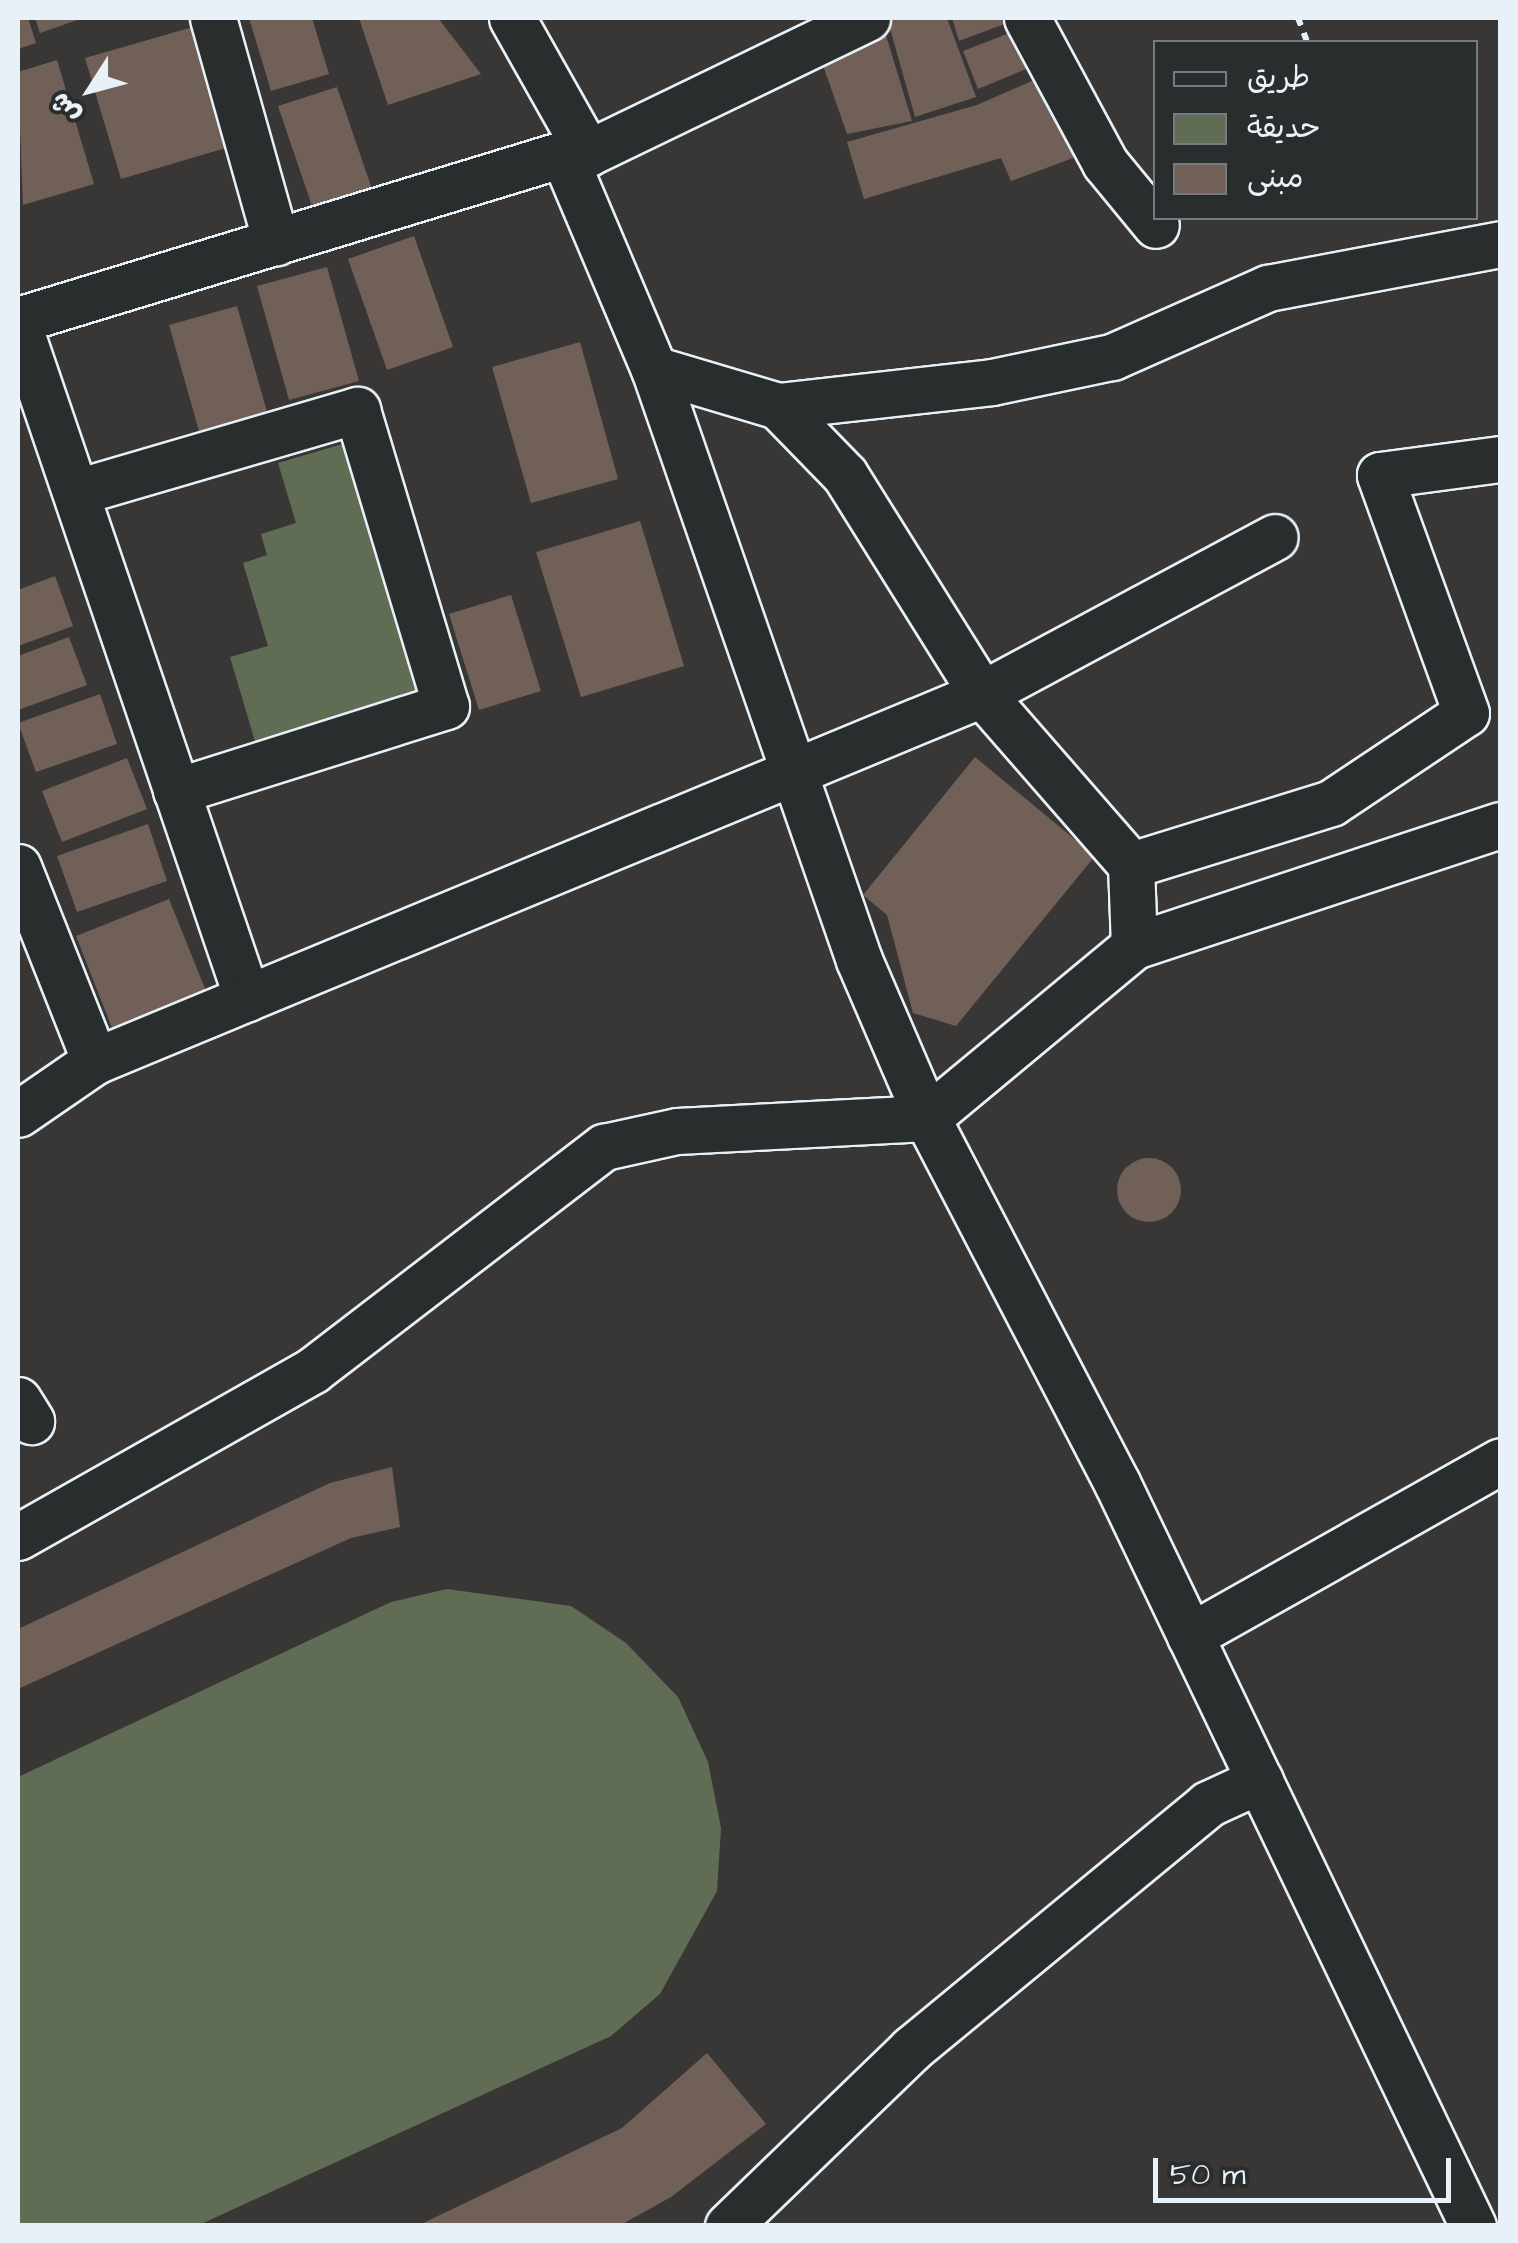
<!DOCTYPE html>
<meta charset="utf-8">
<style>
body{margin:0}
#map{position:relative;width:1518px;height:2243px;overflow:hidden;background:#383736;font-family:"Architects Daughter","Playpen Sans Arabic",sans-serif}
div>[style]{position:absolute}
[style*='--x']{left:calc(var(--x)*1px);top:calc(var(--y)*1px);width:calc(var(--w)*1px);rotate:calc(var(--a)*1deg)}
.green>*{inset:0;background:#606d54}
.building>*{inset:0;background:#716058}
.round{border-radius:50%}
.path>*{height:6px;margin-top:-3px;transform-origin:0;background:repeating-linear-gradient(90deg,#e8f1f8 0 8px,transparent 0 16px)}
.roads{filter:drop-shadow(2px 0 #e8f1f8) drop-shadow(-2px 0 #e8f1f8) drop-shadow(0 2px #e8f1f8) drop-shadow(0 -2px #e8f1f8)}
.minor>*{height:45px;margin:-22.5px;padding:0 22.5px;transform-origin:22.5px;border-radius:22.5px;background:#2a2d2e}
span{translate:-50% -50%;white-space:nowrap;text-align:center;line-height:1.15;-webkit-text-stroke:8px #2a2d2e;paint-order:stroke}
.frame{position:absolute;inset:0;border:20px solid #e8f1f8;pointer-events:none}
.legend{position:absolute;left:1153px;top:40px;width:325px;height:180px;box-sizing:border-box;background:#2a2d2e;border:2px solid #767b7f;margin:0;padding:12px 18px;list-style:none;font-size:30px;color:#e8f1f8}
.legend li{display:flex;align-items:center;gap:20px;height:50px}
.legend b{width:50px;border:2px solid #767b7f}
.north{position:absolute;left:40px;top:40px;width:100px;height:100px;-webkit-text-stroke:8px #2a2d2e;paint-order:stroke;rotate:234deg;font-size:28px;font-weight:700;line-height:40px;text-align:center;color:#e8f1f8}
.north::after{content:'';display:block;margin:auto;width:35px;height:45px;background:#e8f1f8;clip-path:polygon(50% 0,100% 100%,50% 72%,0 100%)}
.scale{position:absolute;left:1153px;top:2158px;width:298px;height:45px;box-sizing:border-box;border:5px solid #e8f1f8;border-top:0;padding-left:12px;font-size:30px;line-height:35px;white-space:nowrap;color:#e8f1f8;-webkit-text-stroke:8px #2a2d2e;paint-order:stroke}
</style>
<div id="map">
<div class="green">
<div style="clip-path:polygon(346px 443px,422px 700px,257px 748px,230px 657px,268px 646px,243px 563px,267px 555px,261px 534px,296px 523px,278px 463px)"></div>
<div style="clip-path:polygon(447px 1589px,571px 1606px,626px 1643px,678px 1697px,708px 1762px,721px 1828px,717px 1891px,660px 1994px,611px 2036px,199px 2225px,18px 2225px,18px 1777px,391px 1602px)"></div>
</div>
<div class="building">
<div style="clip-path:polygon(18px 18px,28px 18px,36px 43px,18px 49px)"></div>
<div style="clip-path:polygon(35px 18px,83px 18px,40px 33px)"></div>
<div style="clip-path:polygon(249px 18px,312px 18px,329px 74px,271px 91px)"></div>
<div style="clip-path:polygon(359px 18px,438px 18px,481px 74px,388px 105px)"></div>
<div style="clip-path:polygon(887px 18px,947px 18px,976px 97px,915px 117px)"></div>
<div style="clip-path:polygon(952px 18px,1021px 18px,959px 41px)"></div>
<div style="clip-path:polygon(882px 22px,912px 121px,847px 134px,816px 45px)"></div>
<div style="clip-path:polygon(1028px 26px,1043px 62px,978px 89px,963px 51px)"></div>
<div style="clip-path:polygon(193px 27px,229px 147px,121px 179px,85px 58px)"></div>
<div style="clip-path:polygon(57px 60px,94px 184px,23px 205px,18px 72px)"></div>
<div style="clip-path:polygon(1050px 73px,1089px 152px,1011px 181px,1001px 158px,864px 199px,847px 142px,977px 105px)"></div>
<div style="clip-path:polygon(337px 87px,373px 192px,314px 212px,278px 106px)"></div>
<div style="clip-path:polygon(414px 236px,453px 347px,387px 370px,348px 259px)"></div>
<div style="clip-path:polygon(327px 267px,359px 381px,289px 400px,257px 286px)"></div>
<div style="clip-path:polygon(237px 306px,267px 412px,199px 431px,169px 325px)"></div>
<div style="clip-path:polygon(580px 342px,618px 479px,531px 503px,492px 367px)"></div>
<div style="clip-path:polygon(640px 521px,684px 666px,581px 697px,536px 552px)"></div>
<div style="clip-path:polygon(55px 576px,73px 626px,18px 646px,18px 590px)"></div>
<div style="clip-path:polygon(511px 595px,541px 691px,479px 710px,449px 614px)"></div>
<div style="clip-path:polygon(69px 637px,87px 685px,18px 710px,18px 656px)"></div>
<div style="clip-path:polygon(100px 694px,117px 744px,36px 772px,18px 723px)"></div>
<div style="clip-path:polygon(975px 757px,1095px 856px,956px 1026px,913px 1013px,887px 915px,863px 895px)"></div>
<div style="clip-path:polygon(127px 758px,147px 809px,62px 842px,42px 791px)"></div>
<div style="clip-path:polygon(148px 824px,167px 881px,77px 912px,57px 856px)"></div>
<div style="clip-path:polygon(169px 899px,206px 991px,112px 1028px,76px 936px)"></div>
<div class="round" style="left:1117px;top:1158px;width:64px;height:64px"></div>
<div style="clip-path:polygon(392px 1467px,400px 1527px,351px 1538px,18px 1689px,18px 1629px,330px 1483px)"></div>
<div style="clip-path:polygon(707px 2053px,766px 2124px,671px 2197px,619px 2226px,417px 2226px,622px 2128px)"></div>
</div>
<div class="path">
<div style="--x:1298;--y:18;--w:26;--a:69"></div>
</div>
<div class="roads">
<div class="minor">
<div style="--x:213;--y:18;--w:233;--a:74.3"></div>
<div style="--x:512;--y:18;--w:155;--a:60.6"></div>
<div style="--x:588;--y:153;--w:25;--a:178"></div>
<div style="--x:563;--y:154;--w:233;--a:67.1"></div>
<div style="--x:654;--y:369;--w:626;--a:70.87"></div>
<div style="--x:859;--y:960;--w:172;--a:66.7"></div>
<div style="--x:927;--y:1118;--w:411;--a:62.5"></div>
<div style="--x:1117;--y:1483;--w:824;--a:64.4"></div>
<div style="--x:1027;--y:18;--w:165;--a:61.7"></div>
<div style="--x:1105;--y:163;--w:80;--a:50.6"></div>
<div style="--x:588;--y:153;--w:310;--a:-25.8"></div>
<div style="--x:18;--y:320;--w:570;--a:-16.94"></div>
<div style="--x:18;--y:324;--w:712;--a:71.23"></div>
<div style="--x:247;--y:998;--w:165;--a:157.5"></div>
<div style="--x:95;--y:1061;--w:93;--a:145.5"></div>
<div style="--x:654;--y:369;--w:129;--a:16.6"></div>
<div style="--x:778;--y:406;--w:96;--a:45.8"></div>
<div style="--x:845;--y:475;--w:258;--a:58"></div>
<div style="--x:982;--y:694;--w:227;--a:48.9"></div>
<div style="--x:1131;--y:865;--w:81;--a:87.9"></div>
<div style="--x:778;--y:406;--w:215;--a:-6.4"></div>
<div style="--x:992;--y:382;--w:123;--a:-11.8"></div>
<div style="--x:1112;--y:357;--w:171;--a:-23.9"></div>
<div style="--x:1268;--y:288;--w:236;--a:-10.7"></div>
<div style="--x:80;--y:491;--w:289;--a:-16.3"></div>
<div style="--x:357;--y:410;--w:309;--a:73.3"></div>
<div style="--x:446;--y:706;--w:283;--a:162.5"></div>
<div style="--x:1131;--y:865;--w:209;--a:-17.2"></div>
<div style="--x:1331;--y:803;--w:162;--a:-33.7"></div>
<div style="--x:1466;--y:713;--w:253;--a:-109.9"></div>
<div style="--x:1380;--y:475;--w:121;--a:-7.6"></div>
<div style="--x:18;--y:867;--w:209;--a:68.4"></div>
<div style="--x:247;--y:998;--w:795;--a:-22.47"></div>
<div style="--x:982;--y:694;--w:332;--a:-28.2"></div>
<div style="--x:18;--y:1400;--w:25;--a:58"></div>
<div style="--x:18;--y:1537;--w:339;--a:-29.5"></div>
<div style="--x:313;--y:1370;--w:367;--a:-37.5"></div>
<div style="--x:604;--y:1147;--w:75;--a:-12.4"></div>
<div style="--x:677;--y:1131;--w:250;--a:-3"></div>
<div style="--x:927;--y:1118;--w:269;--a:-39.7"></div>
<div style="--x:1134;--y:946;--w:385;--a:-18.3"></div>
<div style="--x:1190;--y:1636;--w:356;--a:-29.4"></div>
<div style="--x:728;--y:2226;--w:255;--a:-44"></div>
<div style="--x:911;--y:2049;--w:385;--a:-39.5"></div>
<div style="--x:1208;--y:1804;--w:57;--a:-24.8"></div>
</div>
</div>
<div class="frame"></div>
<ul class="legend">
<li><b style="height:12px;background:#2a2d2e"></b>طريق</li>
<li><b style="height:28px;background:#606d54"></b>حديقة</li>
<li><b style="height:28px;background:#716058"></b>مبنى</li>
</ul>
<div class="north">ش</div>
<div class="scale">50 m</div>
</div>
